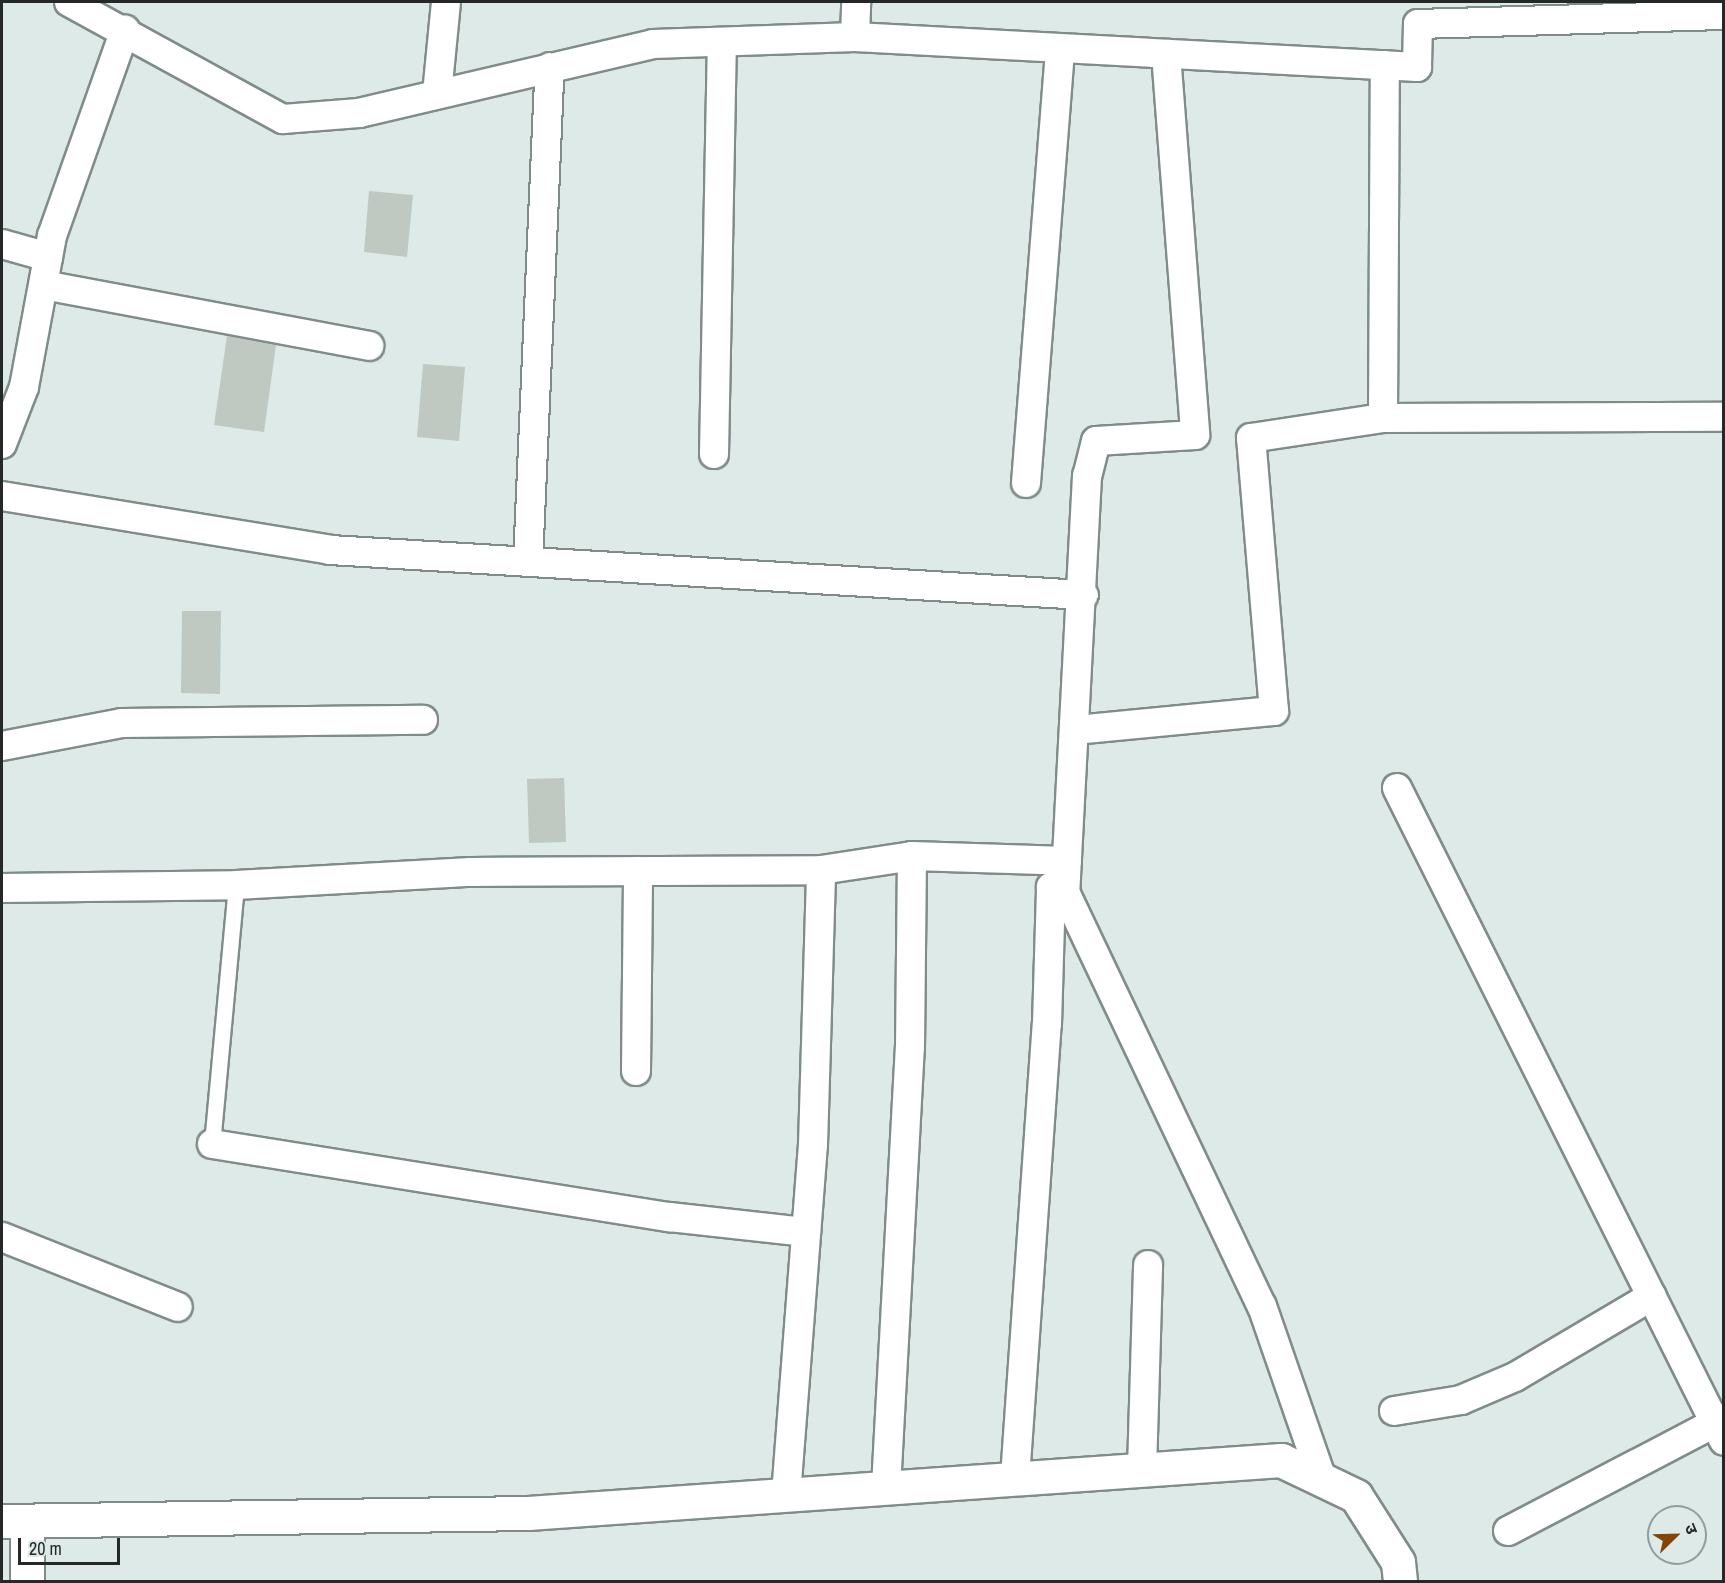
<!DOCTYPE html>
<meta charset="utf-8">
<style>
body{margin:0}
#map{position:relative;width:1725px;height:1583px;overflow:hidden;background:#ddeae8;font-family:"Archivo Narrow","Noto Sans Devanagari",sans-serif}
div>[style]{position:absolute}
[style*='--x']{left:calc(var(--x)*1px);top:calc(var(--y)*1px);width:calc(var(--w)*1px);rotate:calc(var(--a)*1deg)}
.building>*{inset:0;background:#bfc9c2}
.roads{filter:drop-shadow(2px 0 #808c8a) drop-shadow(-2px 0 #808c8a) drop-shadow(0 2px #808c8a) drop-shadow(0 -2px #808c8a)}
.lane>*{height:15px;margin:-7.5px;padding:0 7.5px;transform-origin:7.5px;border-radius:7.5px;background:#fff}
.street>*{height:28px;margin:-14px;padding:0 14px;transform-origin:14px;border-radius:14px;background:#fff}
.secondary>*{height:33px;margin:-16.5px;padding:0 16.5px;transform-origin:16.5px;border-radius:16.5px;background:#fff}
span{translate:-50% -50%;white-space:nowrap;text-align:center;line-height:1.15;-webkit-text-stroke:5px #ddeae8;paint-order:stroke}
.frame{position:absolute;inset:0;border:3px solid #242928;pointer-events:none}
.north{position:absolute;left:1647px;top:1505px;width:60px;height:60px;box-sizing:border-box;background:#ddeae8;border:2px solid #939d9b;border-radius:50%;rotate:67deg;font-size:16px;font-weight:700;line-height:24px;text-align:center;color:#242928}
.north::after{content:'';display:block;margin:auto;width:21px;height:27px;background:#844509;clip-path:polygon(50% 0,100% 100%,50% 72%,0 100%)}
.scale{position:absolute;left:18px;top:1538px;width:102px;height:27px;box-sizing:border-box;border:3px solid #242928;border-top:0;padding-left:8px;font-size:18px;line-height:21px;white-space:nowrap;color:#242928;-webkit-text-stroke:4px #ddeae8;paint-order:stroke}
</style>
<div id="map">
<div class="building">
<div style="clip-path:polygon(369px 191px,413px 195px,407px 257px,364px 252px)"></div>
<div style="clip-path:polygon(227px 336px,276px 345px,264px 432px,214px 425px)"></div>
<div style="clip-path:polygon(423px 364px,465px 367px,459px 441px,417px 437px)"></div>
<div style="clip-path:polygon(182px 611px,221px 611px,220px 694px,181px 693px)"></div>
<div style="clip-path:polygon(564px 778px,566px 842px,529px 843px,527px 779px)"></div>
</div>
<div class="roads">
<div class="lane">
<div style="--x:212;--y:1144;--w:260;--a:-84.7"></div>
</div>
<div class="street">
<div style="--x:69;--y:2;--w:244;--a:28.7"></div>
<div style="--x:283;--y:119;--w:76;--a:-4.5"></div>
<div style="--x:359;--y:113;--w:302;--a:-13.2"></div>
<div style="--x:653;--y:44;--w:202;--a:-2"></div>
<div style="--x:855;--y:37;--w:563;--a:3.06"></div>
<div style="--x:1417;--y:67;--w:43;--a:-88.7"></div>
<div style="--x:1418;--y:24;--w:306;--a:-1.7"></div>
<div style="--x:855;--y:37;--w:35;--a:-88"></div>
<div style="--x:1166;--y:54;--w:382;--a:85.6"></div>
<div style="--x:1195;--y:435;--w:99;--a:176.5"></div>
<div style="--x:1096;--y:441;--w:36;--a:104"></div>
<div style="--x:1087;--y:476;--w:417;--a:93"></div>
<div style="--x:1065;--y:892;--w:458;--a:64.6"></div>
<div style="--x:1262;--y:1306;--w:183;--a:70.9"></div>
<div style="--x:437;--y:94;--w:92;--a:-84.4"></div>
<div style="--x:2;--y:244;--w:48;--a:15.8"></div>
<div style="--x:44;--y:285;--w:331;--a:10.6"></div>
<div style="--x:1383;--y:418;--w:353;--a:-89.7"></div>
<div style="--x:2;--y:444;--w:61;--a:-68.9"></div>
<div style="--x:24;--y:387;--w:154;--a:-79.5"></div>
<div style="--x:52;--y:236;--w:219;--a:-70.5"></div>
<div style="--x:714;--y:454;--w:412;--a:-88.9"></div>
<div style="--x:1026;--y:483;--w:436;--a:-85.5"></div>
<div style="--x:2;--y:496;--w:332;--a:9.3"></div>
<div style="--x:330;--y:550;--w:755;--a:3.42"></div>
<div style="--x:528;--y:562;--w:495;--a:-87.5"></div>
<div style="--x:1075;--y:730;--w:200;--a:-5.5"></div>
<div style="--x:1274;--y:711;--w:274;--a:-94.8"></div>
<div style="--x:1251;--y:438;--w:134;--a:-8.6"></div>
<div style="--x:1383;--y:418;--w:341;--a:-0.2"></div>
<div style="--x:2;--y:746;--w:122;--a:-10.9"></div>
<div style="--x:122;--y:723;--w:301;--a:-0.6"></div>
<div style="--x:1397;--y:788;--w:730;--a:63.4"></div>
<div style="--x:2;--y:888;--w:234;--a:-0.7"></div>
<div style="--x:236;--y:885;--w:235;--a:-3.2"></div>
<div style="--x:471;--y:872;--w:350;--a:-0.3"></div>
<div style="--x:821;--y:870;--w:92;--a:-8.7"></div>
<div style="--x:912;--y:856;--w:155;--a:1.8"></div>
<div style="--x:636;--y:1071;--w:200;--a:-89.4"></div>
<div style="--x:212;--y:1144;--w:464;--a:9.1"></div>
<div style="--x:670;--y:1217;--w:137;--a:6.3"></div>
<div style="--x:2;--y:1237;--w:189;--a:21.7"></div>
<div style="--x:1394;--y:1411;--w:68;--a:-9.3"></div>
<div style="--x:1461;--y:1400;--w:59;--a:-23.1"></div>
<div style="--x:1515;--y:1377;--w:159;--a:-30.6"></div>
<div style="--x:1142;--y:1470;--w:205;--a:-88.3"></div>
<div style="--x:1015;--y:1478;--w:455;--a:-86"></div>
<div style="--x:1047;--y:1024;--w:137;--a:-88.3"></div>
<div style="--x:1051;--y:887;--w:17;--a:-31"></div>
<div style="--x:886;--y:1488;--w:442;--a:-86.9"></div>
<div style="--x:910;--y:1047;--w:191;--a:-89.4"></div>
<div style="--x:786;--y:1495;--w:351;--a:-85.6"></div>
<div style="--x:813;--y:1145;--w:275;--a:-88.3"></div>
<div style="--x:1508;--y:1531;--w:244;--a:-27.6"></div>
</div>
<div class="secondary">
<div style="--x:2;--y:1521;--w:526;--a:-0.87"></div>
<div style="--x:528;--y:1513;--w:755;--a:-4.03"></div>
<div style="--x:1281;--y:1460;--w:83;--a:25.6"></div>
<div style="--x:1356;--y:1496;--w:78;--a:57.5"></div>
<div style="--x:1398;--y:1562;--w:20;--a:84"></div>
<div style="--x:27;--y:1521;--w:61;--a:90"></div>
</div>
</div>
<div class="frame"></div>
<div class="north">उ</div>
<div class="scale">20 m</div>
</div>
